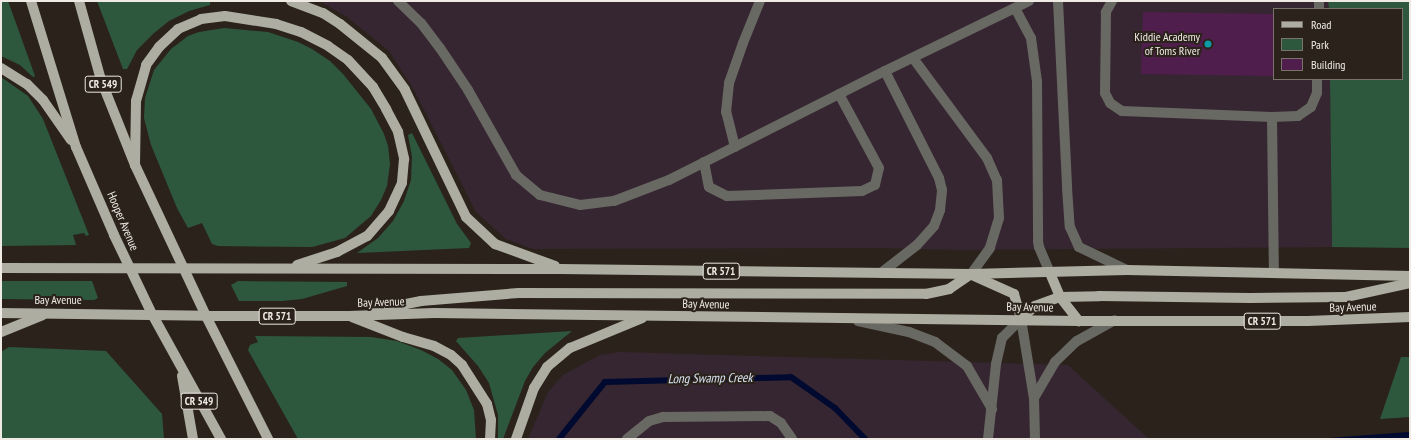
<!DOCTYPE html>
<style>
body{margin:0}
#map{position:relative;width:1411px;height:440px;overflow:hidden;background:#2b231b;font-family:"PT Sans Narrow",sans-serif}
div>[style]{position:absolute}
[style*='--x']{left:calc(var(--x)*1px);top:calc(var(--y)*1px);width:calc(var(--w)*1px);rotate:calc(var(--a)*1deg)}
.commercial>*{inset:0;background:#362631}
.green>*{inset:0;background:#2d583d}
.water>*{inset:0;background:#00092f}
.stream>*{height:6px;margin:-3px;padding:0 3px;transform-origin:3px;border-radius:3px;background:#00092f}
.building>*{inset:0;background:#501e4d}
.lane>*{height:10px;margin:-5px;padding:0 5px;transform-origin:5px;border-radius:5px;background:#696963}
.primary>*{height:10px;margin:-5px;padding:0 5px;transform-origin:5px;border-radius:5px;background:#adada2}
.dots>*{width:11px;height:11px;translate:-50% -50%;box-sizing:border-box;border:2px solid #2b231b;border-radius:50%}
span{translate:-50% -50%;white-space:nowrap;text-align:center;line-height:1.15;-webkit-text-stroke:4px #2b231b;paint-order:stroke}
.shield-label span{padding:1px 3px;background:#2b231b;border:1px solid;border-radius:3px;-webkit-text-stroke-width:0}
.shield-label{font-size:11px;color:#efeae4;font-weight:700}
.poi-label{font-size:12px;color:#efeae4}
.right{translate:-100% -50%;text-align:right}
.street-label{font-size:12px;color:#efeae4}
.water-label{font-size:13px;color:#d9e4f5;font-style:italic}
.frame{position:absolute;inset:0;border:2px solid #efeae4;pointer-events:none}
.legend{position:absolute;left:1273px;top:8px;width:130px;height:72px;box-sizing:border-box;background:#2b231b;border:1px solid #79736b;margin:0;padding:5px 7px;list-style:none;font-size:12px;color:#efeae4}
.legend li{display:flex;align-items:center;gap:8px;height:20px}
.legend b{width:20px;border:1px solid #79736b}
</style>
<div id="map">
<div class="commercial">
<div style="clip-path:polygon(319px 1px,1328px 1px,1329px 9px,1274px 9px,1274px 79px,1330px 79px,1332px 247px,962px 250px,881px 248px,533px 249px,506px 239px,476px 212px,414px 90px,389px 51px,347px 17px)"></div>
<div style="clip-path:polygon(619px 352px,1068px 365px,1149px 439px,528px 439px,548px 392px,563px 375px,600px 355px)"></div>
</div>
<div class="green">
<div style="clip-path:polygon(1px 1px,8px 1px,35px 76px,33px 77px,20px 65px,1px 56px)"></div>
<div style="clip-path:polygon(97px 1px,196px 1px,210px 2px,210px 5px,189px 11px,169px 21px,154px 33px,137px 50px,127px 69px,123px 69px)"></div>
<div style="clip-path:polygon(1328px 1px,1410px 1px,1410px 248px,1332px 247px,1330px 79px,1402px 79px,1402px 9px,1329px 9px)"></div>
<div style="clip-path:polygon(224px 28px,268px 32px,298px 42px,312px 49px,330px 61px,343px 74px,371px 109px,384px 134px,388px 146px,390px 164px,387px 186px,381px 200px,371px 216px,345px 238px,312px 247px,218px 246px,212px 244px,202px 223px,188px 228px,177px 208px,151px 145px,144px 118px,145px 98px,154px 70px,171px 49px,188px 36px,199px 32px)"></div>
<div style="clip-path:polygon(1px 77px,28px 96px,43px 119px,89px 235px,86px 236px,84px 233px,73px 235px,76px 245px,1px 246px)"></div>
<div style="clip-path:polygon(412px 133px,457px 224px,471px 243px,469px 248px,357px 253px,378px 238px,393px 221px,404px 201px,411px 180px,412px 157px,408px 135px)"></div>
<div style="clip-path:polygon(1px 281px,92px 281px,98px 298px,94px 300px,1px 299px)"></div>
<div style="clip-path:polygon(238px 281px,347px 282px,347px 286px,302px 299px,283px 301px,239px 301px,231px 285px)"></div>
<div style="clip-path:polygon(572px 331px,545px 353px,533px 367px,525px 381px,503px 439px,498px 439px,498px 415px,489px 383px,478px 366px,456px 341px,458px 338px)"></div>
<div style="clip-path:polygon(255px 336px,371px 337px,397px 341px,421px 350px,438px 359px,452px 370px,466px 390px,474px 410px,476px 439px,298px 439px,248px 350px,250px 345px,258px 342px)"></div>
<div style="clip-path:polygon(9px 347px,106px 351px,162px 414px,164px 439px,1px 439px,1px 352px)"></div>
<div style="clip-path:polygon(1401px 357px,1410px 357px,1410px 417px,1380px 419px)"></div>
</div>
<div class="water">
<div style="clip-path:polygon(1408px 432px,1410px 432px,1410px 439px,1315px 439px)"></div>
</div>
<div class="stream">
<div style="--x:559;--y:439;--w:73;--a:-51.1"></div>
<div style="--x:605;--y:382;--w:186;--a:-1.5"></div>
<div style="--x:791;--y:377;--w:54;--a:35.2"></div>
<div style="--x:835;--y:408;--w:43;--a:45.9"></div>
</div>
<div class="building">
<div style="clip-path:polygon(1143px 12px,1274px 14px,1274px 76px,1141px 74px)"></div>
</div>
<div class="lane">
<div style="--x:398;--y:1;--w:32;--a:44"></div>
<div style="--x:421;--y:23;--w:31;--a:53"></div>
<div style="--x:440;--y:48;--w:50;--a:56.3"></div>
<div style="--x:468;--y:90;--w:98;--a:60.5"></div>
<div style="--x:516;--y:175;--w:31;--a:40"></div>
<div style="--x:540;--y:195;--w:41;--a:14"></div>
<div style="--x:580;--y:205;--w:34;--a:-7"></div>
<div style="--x:614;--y:201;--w:59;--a:-20.9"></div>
<div style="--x:669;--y:180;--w:242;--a:-26.8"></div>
<div style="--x:885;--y:71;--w:160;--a:-25.9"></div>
<div style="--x:1058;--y:1;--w:187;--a:87.2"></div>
<div style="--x:1067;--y:188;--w:39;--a:86"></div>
<div style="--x:1070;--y:227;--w:22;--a:66"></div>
<div style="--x:1079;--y:247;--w:53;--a:25.6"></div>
<div style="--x:1112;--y:1;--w:13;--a:119"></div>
<div style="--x:1106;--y:12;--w:81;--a:90.7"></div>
<div style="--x:1105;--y:93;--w:11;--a:63"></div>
<div style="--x:1110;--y:103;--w:14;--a:34"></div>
<div style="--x:1122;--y:111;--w:150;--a:2.3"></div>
<div style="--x:1272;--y:117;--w:26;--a:-2"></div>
<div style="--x:1298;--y:116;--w:16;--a:-35"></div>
<div style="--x:1311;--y:107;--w:15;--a:-67"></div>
<div style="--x:1317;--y:93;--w:14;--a:-90"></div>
<div style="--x:1015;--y:8;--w:34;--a:62"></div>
<div style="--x:1031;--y:38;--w:43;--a:82.1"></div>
<div style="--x:1037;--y:81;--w:160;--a:89.6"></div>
<div style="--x:1038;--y:241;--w:6;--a:81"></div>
<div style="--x:1039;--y:247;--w:28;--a:67"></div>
<div style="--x:1319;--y:9;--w:8;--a:-90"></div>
<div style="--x:913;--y:58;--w:124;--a:53.5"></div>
<div style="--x:987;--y:158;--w:24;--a:66"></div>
<div style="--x:997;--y:180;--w:38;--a:87"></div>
<div style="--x:999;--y:218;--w:31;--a:107"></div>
<div style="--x:990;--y:248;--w:32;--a:126"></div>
<div style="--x:1272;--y:117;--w:156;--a:89.3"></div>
<div style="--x:735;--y:147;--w:36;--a:-104"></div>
<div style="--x:726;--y:112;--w:29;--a:-84"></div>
<div style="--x:729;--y:83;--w:42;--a:-70.7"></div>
<div style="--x:743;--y:43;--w:45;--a:-68"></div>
<div style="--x:704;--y:162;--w:25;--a:79"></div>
<div style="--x:709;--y:187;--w:20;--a:27"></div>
<div style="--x:727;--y:196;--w:135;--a:-2.1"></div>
<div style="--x:862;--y:191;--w:14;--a:-25"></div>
<div style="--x:875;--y:185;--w:17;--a:-77"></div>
<div style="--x:879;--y:168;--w:84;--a:-118.4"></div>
<div style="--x:881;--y:273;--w:46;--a:-37.9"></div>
<div style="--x:917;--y:245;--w:25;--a:-48"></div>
<div style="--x:934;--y:226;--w:17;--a:-69"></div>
<div style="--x:940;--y:210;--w:20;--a:-84"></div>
<div style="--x:942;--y:190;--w:12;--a:-104"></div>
<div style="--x:939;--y:178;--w:120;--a:-116.8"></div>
<div style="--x:1021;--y:319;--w:80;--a:80.7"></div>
<div style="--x:1034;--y:398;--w:41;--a:88.6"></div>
<div style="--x:858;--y:321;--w:52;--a:12.2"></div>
<div style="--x:909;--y:332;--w:28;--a:21"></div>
<div style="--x:935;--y:342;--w:40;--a:37"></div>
<div style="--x:967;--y:366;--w:50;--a:59.8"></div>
<div style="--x:1034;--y:398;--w:42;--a:-59.7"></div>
<div style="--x:1055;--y:362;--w:30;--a:-44"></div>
<div style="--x:1077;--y:341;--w:43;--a:-28.9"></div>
<div style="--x:627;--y:439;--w:28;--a:-39"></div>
<div style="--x:649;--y:421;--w:15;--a:-16"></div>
<div style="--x:663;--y:417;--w:107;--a:-0.5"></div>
<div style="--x:770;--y:416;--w:13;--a:32"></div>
<div style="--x:781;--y:423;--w:19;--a:55"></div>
<div style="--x:988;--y:439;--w:75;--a:-83.9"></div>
<div style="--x:996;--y:364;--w:27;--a:-77"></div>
<div style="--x:1002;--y:338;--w:27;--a:-45"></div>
</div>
<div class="primary">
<div style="--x:31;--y:1;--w:153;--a:72.9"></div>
<div style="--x:76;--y:147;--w:96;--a:66.6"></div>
<div style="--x:114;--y:235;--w:88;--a:64.3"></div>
<div style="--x:152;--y:314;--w:143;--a:61.1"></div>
<div style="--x:79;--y:1;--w:82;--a:74.4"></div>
<div style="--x:101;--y:80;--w:92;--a:68.2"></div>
<div style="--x:135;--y:165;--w:167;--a:64.8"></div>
<div style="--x:206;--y:316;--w:138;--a:63.2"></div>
<div style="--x:291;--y:1;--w:34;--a:21"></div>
<div style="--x:323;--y:13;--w:20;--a:33"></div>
<div style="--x:340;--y:24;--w:54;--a:39"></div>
<div style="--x:382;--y:58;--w:39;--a:54"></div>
<div style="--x:405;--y:90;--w:141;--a:64.3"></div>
<div style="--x:466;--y:217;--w:40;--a:43"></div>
<div style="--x:495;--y:244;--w:64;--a:20.1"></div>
<div style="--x:1;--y:68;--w:31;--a:32"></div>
<div style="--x:27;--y:84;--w:23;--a:45"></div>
<div style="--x:43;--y:100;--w:49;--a:55"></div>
<div style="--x:135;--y:165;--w:64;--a:-89.1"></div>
<div style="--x:136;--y:101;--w:37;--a:-74"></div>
<div style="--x:146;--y:65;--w:22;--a:-54"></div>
<div style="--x:159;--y:47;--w:26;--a:-43"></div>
<div style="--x:178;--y:29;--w:25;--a:-23"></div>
<div style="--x:201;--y:19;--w:24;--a:-7"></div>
<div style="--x:225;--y:16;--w:52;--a:8.9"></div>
<div style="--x:276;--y:24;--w:26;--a:18"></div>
<div style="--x:301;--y:32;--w:30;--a:27"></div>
<div style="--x:328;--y:46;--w:24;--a:35"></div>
<div style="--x:348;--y:60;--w:37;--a:47"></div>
<div style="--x:373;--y:87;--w:26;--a:59"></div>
<div style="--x:386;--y:109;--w:26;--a:62"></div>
<div style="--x:398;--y:132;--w:28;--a:77"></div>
<div style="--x:404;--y:159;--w:24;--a:95"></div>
<div style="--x:402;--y:183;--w:31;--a:115"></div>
<div style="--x:389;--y:211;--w:33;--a:131"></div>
<div style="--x:367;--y:236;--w:34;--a:152"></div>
<div style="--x:337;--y:252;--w:42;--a:162"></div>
<div style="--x:1;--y:268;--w:559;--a:0.1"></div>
<div style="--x:560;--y:269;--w:411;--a:0.7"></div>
<div style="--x:971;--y:274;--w:156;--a:-1.5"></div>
<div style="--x:1127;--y:270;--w:283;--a:1.2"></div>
<div style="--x:1050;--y:273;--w:26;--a:67"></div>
<div style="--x:1060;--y:297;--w:31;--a:52"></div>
<div style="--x:974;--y:276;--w:44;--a:24.2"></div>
<div style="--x:1014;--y:294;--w:26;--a:74"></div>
<div style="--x:376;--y:310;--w:46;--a:-11.3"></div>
<div style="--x:421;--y:301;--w:98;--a:-4.7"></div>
<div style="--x:519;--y:293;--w:407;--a:0.1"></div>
<div style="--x:926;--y:294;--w:24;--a:-12"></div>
<div style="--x:949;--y:289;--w:27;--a:-34"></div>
<div style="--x:1;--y:313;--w:205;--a:0.8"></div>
<div style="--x:206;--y:316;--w:143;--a:0"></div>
<div style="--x:349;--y:316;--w:85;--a:-2"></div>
<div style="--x:434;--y:313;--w:645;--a:0.71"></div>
<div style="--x:1079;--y:321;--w:229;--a:0"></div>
<div style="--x:1308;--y:321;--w:102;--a:-2.2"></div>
<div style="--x:352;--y:317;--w:55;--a:21.4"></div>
<div style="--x:403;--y:337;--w:32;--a:16"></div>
<div style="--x:434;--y:346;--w:19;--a:28"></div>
<div style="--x:451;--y:355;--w:15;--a:42"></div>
<div style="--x:462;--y:365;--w:46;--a:57.3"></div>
<div style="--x:487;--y:404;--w:16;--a:76"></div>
<div style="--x:491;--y:420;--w:19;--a:93"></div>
<div style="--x:1021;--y:319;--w:19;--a:-43"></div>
<div style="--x:1035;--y:306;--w:27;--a:-20"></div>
<div style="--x:1060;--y:297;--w:39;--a:-1"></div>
<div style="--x:1099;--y:296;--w:151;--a:0.8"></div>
<div style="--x:1250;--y:298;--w:96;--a:-0.6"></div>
<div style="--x:1346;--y:297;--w:66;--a:-12.3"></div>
<div style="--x:1;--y:332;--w:45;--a:-22"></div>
<div style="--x:182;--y:376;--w:64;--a:80.1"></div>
<div style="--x:516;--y:439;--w:54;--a:-70.6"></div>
<div style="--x:534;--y:388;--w:25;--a:-58"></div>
<div style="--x:547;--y:367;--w:30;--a:-40"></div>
<div style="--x:570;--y:348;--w:78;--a:-22.6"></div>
</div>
<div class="dots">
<div style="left:1208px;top:44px;background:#0f9aa8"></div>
</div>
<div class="shield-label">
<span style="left:103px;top:84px">CR 549</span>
<span style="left:721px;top:271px">CR 571</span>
<span style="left:277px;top:316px">CR 571</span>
<span style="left:1262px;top:321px">CR 571</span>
<span style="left:199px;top:401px">CR 549</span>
</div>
<div class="poi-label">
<span class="right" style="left:1200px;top:44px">Kiddie Academy<br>of Toms River</span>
</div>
<div class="street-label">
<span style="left:123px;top:221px;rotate:67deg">Hooper Avenue</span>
<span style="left:58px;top:300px">Bay Avenue</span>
<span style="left:381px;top:302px;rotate:-2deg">Bay Avenue</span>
<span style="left:706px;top:304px;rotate:1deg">Bay Avenue</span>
<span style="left:1030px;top:307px;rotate:1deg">Bay Avenue</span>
<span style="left:1353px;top:307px;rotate:-2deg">Bay Avenue</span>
</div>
<div class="water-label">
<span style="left:710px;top:379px;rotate:-1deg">Long Swamp Creek</span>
</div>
<div class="frame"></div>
<ul class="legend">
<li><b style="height:5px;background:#adada2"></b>Road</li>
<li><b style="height:11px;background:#2d583d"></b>Park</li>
<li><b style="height:11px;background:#501e4d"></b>Building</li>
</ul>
</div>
